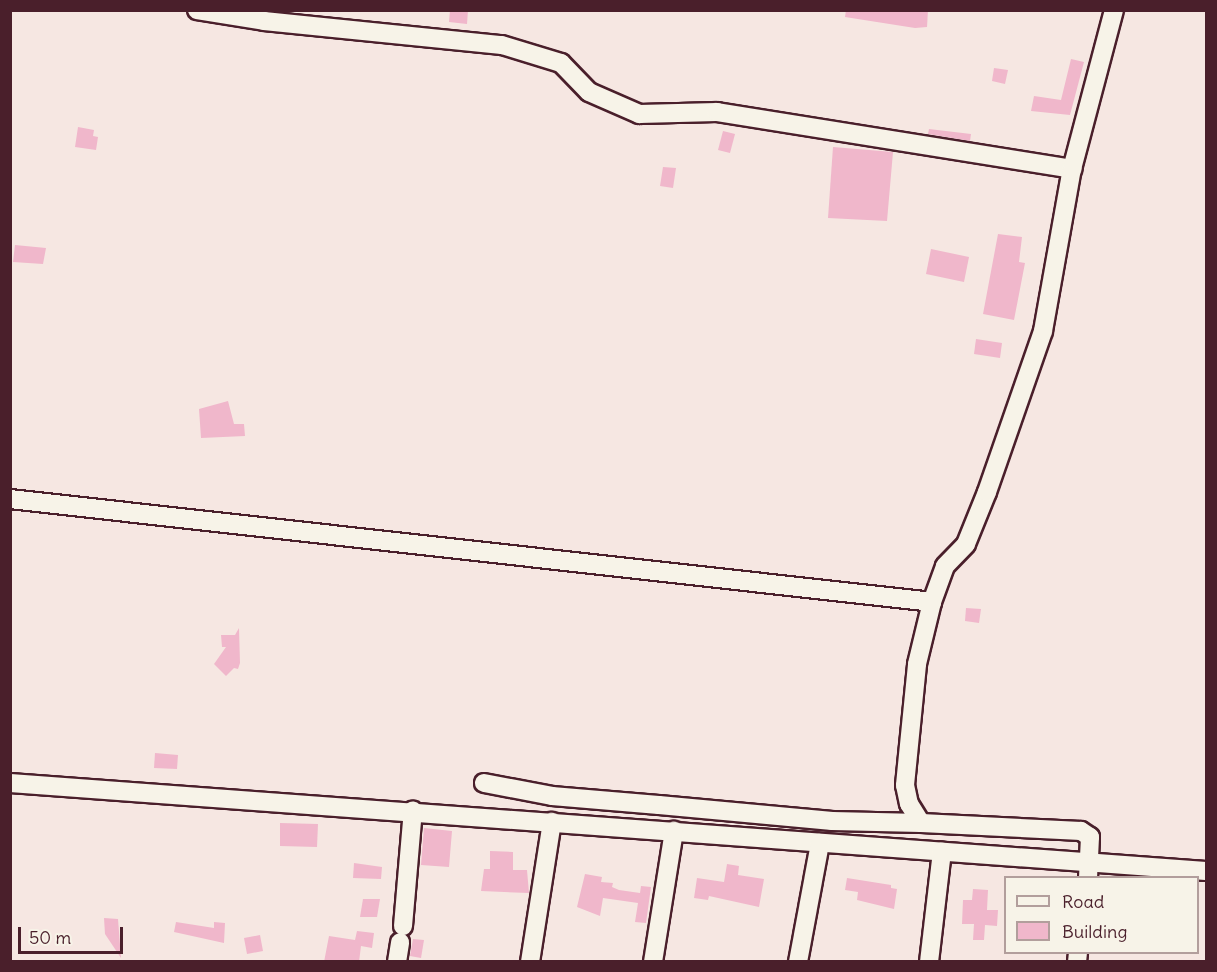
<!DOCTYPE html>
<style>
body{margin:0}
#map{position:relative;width:1217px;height:972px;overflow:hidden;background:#f6e7e2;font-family:Delius,sans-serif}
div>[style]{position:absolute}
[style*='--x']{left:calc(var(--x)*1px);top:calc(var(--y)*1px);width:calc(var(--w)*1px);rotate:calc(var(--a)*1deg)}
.building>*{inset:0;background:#f0b7cb}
.roads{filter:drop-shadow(2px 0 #4a1f2b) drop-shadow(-2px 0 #4a1f2b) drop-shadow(0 2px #4a1f2b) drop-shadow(0 -2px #4a1f2b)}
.minor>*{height:18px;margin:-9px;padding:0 9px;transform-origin:9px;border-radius:9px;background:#f7f3e8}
span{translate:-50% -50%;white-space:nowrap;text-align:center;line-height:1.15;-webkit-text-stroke:4.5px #f7f3e8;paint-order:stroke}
.frame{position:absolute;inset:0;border:12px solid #4a1f2b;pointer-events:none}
.legend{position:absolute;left:1004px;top:876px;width:195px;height:78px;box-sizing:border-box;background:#f7f3e8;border:2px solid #b29e9c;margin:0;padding:8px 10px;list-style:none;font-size:18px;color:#4a1f2b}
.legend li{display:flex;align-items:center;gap:12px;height:30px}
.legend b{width:30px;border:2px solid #b29e9c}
.scale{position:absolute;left:18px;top:927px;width:105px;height:27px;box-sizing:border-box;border:3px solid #4a1f2b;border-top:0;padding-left:8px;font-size:18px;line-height:21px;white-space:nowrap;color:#4a1f2b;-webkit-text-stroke:4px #f7f3e8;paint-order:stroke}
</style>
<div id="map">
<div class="building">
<div style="clip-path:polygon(450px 10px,468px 10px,467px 24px,449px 22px)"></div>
<div style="clip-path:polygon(846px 10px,928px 10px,927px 27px,915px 28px,845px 17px)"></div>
<div style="clip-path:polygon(1071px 59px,1084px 62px,1070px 115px,1031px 111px,1034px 96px,1061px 100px)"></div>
<div style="clip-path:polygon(994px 68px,1008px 70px,1005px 84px,992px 81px)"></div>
<div style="clip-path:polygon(78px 127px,94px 130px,93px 136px,98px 137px,96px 150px,75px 147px)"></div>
<div style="clip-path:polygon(929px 129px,971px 134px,970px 141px,928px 134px)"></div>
<div style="clip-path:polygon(723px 131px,735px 134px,730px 153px,718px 150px)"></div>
<div style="clip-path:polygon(833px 147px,893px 152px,887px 221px,828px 218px)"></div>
<div style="clip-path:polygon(663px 167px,676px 168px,673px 188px,660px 186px)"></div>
<div style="clip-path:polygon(998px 234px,1022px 237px,1019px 262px,1025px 263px,1014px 320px,983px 314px)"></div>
<div style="clip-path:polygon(15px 245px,46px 248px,43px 264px,13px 262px)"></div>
<div style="clip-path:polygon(931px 249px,969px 257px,964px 282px,926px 274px)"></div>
<div style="clip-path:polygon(976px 339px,1002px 343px,1000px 358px,974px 354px)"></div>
<div style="clip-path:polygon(228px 401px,234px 424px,244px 424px,245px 436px,201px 438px,199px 409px)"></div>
<div style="clip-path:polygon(966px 608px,981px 609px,979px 623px,965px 621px)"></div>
<div style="clip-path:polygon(239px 628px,240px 663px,238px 669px,234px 668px,226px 676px,214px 664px,226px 647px,222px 647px,221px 635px,235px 635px)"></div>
<div style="clip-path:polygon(155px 753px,178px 755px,177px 769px,154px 768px)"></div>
<div style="clip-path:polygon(280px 823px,318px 824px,317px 847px,280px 846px)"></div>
<div style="clip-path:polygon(424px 828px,452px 831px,449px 867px,421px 865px)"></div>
<div style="clip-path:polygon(490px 851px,513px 852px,513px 870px,527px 870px,529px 893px,481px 891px,484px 869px,490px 869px)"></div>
<div style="clip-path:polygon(354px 863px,382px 867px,381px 879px,353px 878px)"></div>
<div style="clip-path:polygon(727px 864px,739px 866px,738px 875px,764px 879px,759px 907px,709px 896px,708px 900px,694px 898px,697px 878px,724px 882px)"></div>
<div style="clip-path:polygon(585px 874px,602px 877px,601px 882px,613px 883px,612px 887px,619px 890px,640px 893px,641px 886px,651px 887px,646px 923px,635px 922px,638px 903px,603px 898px,600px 916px,577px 907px)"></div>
<div style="clip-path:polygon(847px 878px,891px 885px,891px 888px,897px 889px,894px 909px,857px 900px,858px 892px,845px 890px)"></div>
<div style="clip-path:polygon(973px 889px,988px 890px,987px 910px,998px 910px,997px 926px,985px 925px,984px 940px,973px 940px,974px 924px,962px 924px,963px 900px,972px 900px)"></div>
<div style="clip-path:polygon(363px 899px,380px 899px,377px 917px,360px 917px)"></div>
<div style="clip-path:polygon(104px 918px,118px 919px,121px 958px,105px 934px)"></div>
<div style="clip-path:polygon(176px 922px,214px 928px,214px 922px,225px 923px,224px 943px,174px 932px)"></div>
<div style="clip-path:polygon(357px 931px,374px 933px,372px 948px,361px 946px,359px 962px,324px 962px,329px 936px,355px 940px)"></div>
<div style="clip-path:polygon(260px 935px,263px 951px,247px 954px,244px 938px)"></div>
<div style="clip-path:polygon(413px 939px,424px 940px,421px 958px,410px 956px)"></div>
</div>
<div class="roads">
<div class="minor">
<div style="--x:197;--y:10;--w:68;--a:9.3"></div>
<div style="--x:264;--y:21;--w:239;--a:5.8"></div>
<div style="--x:502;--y:45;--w:62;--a:17"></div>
<div style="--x:561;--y:63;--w:40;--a:46"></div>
<div style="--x:589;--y:92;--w:55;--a:23.7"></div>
<div style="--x:639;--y:114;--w:78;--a:-1.5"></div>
<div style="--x:717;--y:112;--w:360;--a:9.1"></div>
<div style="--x:10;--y:499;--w:928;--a:6.37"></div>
<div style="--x:10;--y:783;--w:1199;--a:4.21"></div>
<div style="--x:484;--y:783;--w:69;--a:10.8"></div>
<div style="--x:552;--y:796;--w:107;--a:4.8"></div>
<div style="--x:659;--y:805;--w:174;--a:5.3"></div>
<div style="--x:832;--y:821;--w:89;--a:1.3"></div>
<div style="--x:1088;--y:878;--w:41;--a:-87.2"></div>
<div style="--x:1090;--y:837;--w:11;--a:-146"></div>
<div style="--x:1081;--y:831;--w:160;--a:-177.1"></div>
<div style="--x:921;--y:823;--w:22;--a:-122"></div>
<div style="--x:909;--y:804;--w:19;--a:-102"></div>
<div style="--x:905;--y:785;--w:122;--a:-84.3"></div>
<div style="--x:917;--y:664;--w:64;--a:-76.4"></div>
<div style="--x:932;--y:602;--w:38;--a:-70"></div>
<div style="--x:945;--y:566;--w:30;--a:-46"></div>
<div style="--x:966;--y:544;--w:56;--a:-68"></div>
<div style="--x:987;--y:492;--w:170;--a:-70.8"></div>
<div style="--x:1043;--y:331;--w:165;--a:-79.9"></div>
<div style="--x:1072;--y:169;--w:164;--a:-75.2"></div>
<div style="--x:403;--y:926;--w:116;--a:-85.1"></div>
<div style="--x:397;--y:962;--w:20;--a:-81"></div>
<div style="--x:530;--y:962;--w:142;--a:-81.1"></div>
<div style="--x:653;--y:962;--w:133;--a:-80.9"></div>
<div style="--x:798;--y:962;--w:121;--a:-79.5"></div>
<div style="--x:929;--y:962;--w:111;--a:-83.3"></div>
<div style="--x:1077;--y:962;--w:10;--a:-84"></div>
</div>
</div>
<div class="frame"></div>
<ul class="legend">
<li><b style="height:8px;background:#f7f3e8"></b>Road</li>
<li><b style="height:16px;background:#f0b7cb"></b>Building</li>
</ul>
<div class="scale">50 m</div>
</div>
